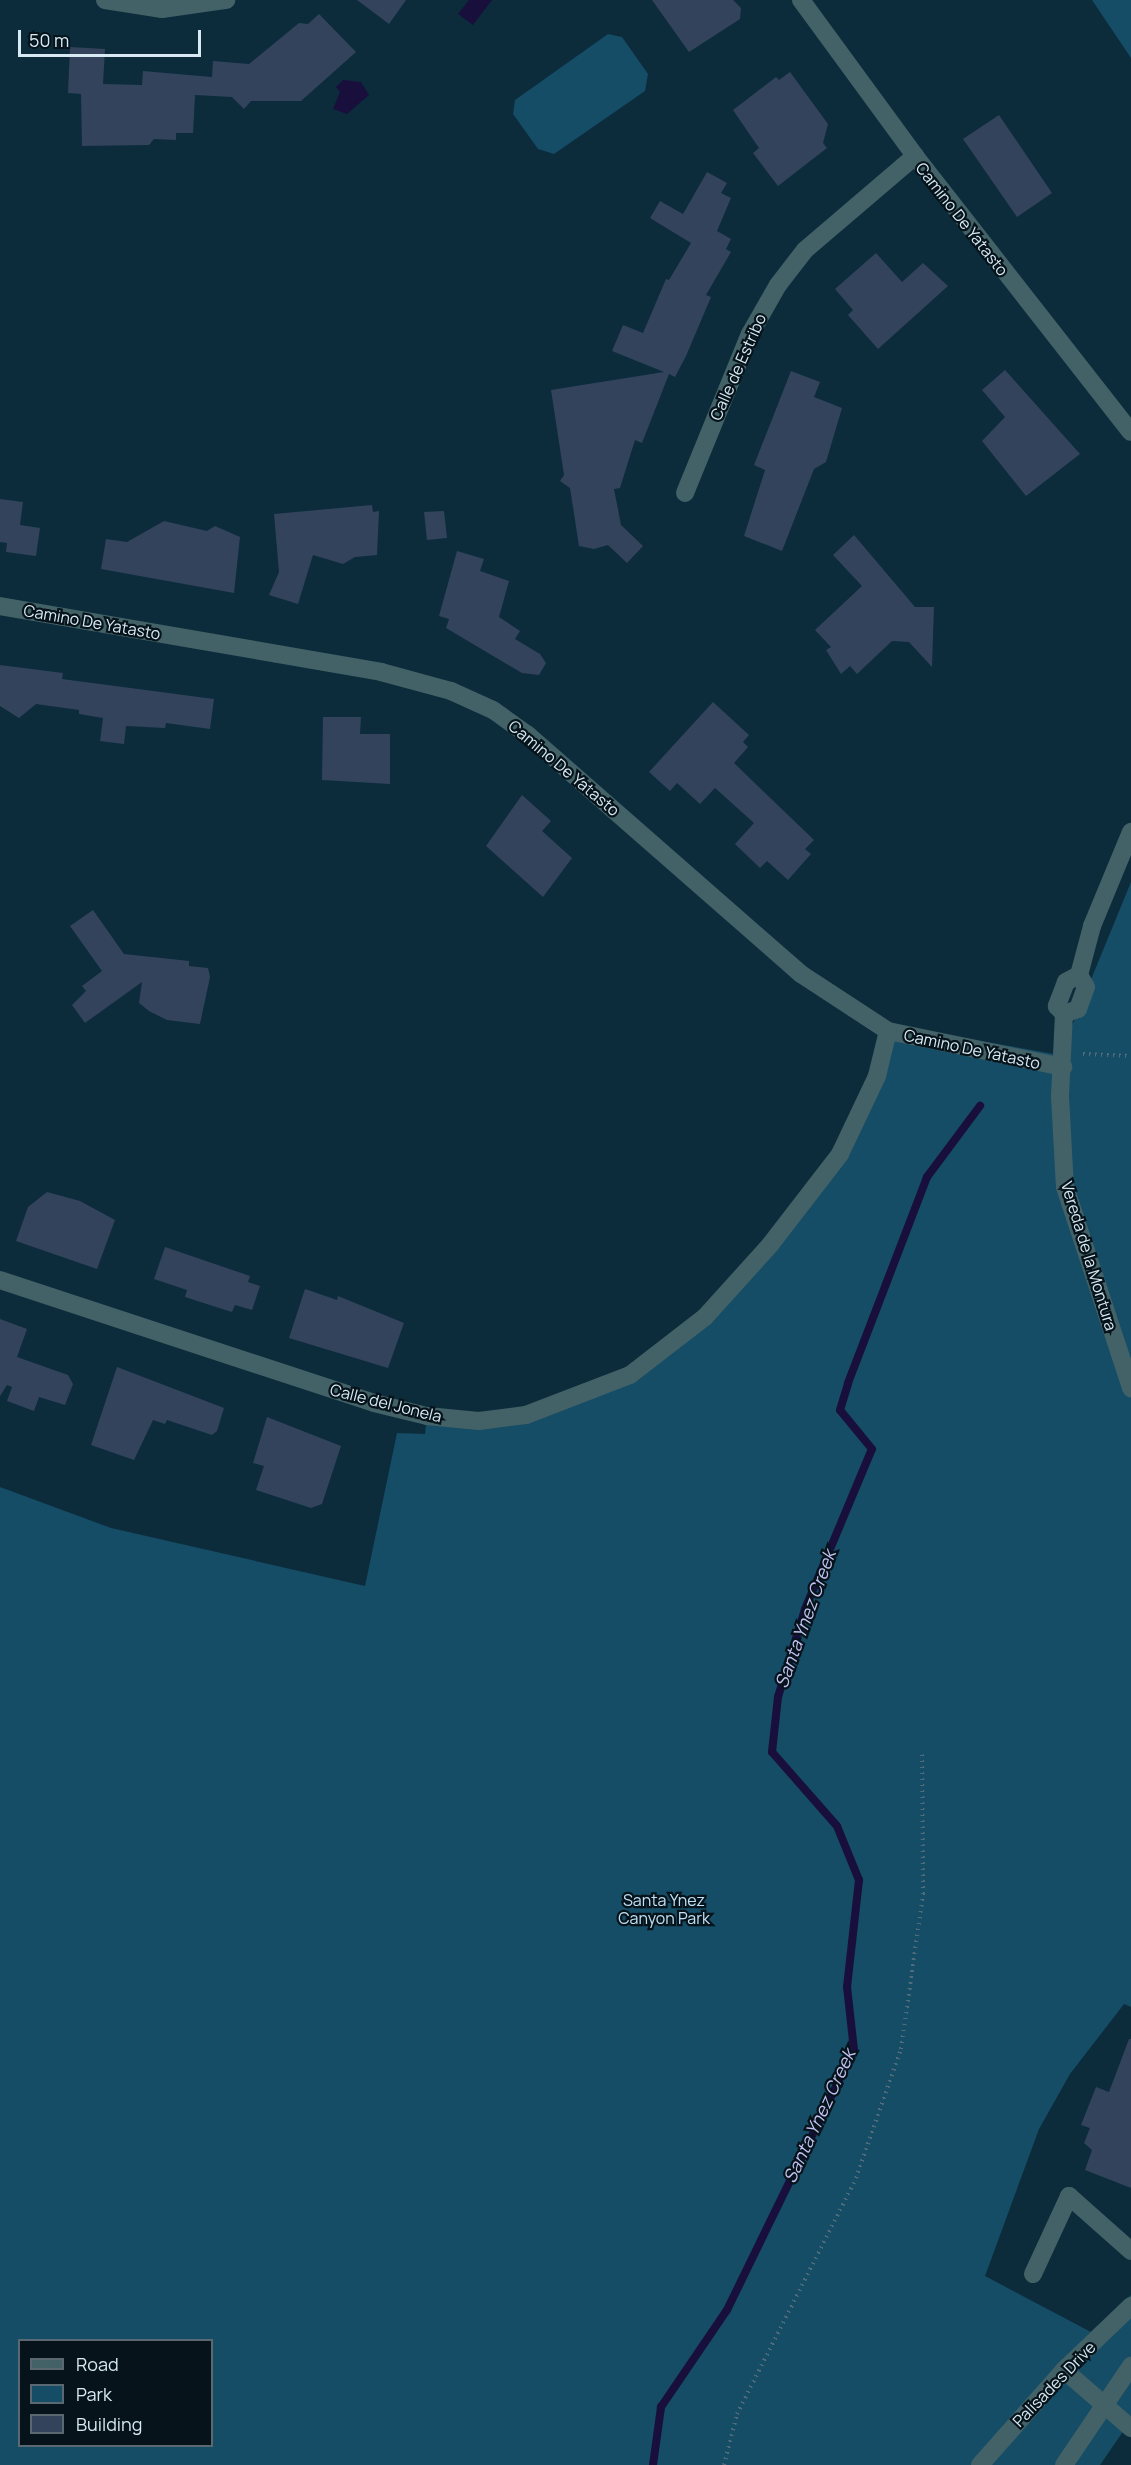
<!DOCTYPE html>
<style>
body{margin:0}
#map{position:relative;width:1131px;height:2465px;overflow:hidden;background:#0c2c3c;font-family:Manrope,sans-serif}
div>[style]{position:absolute}
[style*='--x']{left:calc(var(--x)*1px);top:calc(var(--y)*1px);width:calc(var(--w)*1px);rotate:calc(var(--a)*1deg)}
.green>*{inset:0;background:#154c66}
.water>*{inset:0;background:#180f3d}
.stream>*{height:8px;margin:-4px;padding:0 4px;transform-origin:4px;border-radius:4px;background:#180f3d}
.building>*{inset:0;background:#33435c}
.path>*{height:4px;margin-top:-2px;transform-origin:0;background:repeating-linear-gradient(90deg,#506b79 0 1.5px,transparent 0 6px)}
.minor>*{height:18px;margin:-9px;padding:0 9px;transform-origin:9px;border-radius:9px;background:#436267}
span{translate:-50% -50%;white-space:nowrap;text-align:center;line-height:1.15;-webkit-text-stroke:4.5px #06131a;paint-order:stroke}
.street-label{font-size:16px;color:#d7e9f3}
.park-label{font-size:16px;color:#c0e1f6}
.water-label{font-size:18px;color:#c2c1f2;font-style:italic}
.legend{position:absolute;left:18px;top:2339px;width:195px;height:108px;box-sizing:border-box;background:#06131a;border:2px solid #5a6971;margin:0;padding:8px 10px;list-style:none;font-size:18px;color:#d7e9f3}
.legend li{display:flex;align-items:center;gap:12px;height:30px}
.legend b{width:30px;border:2px solid #5a6971}
.scale{position:absolute;left:18px;top:30px;width:183px;height:27px;box-sizing:border-box;border:3px solid #d7e9f3;border-top:0;padding-left:8px;font-size:18px;line-height:21px;white-space:nowrap;color:#d7e9f3;-webkit-text-stroke:4px #06131a;paint-order:stroke}
</style>
<div id="map">
<div class="green">
<div style="clip-path:polygon(1092px 0,1131px 0,1131px 58px)"></div>
<div style="clip-path:polygon(608px 34px,622px 37px,648px 74px,645px 91px,554px 154px,538px 149px,513px 114px,515px 100px)"></div>
<div style="clip-path:polygon(evenodd,1131px 882px,1131px 2007px,1124px 2004px,1070px 2074px,1039px 2129px,985px 2276px,1091px 2332px,1131px 2295px,1131px 2420px,1100px 2465px,0 2465px,0 1487px,111px 1528px,365px 1586px,397px 1433px,425px 1434px,427px 1416px,523px 1410px,626px 1370px,699px 1311px,766px 1241px,835px 1150px,873px 1076px,885px 1024px,1060px 1055px,1131px 882px,20px 2340px,212px 2340px,212px 2446px,20px 2446px,20px 2340px)"></div>
</div>
<div class="water">
<div style="clip-path:polygon(469px 0,492px 0,473px 25px,458px 14px)"></div>
<div style="clip-path:polygon(343px 80px,361px 82px,369px 95px,347px 114px,333px 109px,340px 92px,336px 87px)"></div>
</div>
<div class="stream">
<div style="--x:653;--y:2465;--w:59;--a:-82.1"></div>
<div style="--x:661;--y:2407;--w:117;--a:-55.8"></div>
<div style="--x:727;--y:2310;--w:289;--a:-64"></div>
<div style="--x:854;--y:2050;--w:63;--a:-96.3"></div>
<div style="--x:847;--y:1987;--w:108;--a:-83.6"></div>
<div style="--x:859;--y:1880;--w:58;--a:-112.2"></div>
<div style="--x:837;--y:1826;--w:98;--a:-131.3"></div>
<div style="--x:772;--y:1752;--w:55;--a:-83.8"></div>
<div style="--x:778;--y:1697;--w:92;--a:-72.9"></div>
<div style="--x:805;--y:1609;--w:173;--a:-67.3"></div>
<div style="--x:872;--y:1449;--w:50;--a:-129.4"></div>
<div style="--x:840;--y:1410;--w:28;--a:-73"></div>
<div style="--x:848;--y:1383;--w:221;--a:-69"></div>
<div style="--x:927;--y:1177;--w:89;--a:-53.3"></div>
</div>
<div class="building">
<div style="clip-path:polygon(357px 0,406px 0,389px 24px)"></div>
<div style="clip-path:polygon(652px 0,733px 0,741px 8px,740px 19px,689px 52px)"></div>
<div style="clip-path:polygon(319px 14px,356px 52px,301px 101px,251px 101px,244px 109px,232px 97px,195px 95px,193px 133px,176px 133px,176px 140px,154px 139px,149px 145px,82px 146px,81px 94px,68px 93px,70px 47px,105px 49px,103px 84px,142px 85px,143px 71px,212px 77px,213px 61px,249px 64px,299px 23px,308px 24px)"></div>
<div style="clip-path:polygon(790px 72px,828px 124px,823px 143px,827px 148px,778px 186px,753px 153px,759px 148px,733px 110px,776px 77px,779px 80px)"></div>
<div style="clip-path:polygon(999px 115px,1052px 193px,1017px 217px,963px 139px)"></div>
<div style="clip-path:polygon(707px 172px,727px 183px,721px 193px,731px 198px,717px 231px,731px 239px,726px 249px,731px 252px,706px 295px,711px 297px,686px 356px,675px 377px,669px 374px,642px 443px,635px 440px,620px 488px,614px 489px,621px 525px,643px 546px,627px 563px,608px 545px,594px 549px,579px 546px,570px 488px,560px 481px,564px 475px,551px 390px,664px 372px,612px 351px,623px 325px,643px 333px,666px 279px,669px 280px,691px 243px,650px 218px,660px 201px,683px 214px)"></div>
<div style="clip-path:polygon(876px 253px,902px 282px,923px 263px,948px 286px,878px 349px,848px 315px,853px 310px,835px 289px)"></div>
<div style="clip-path:polygon(1005px 370px,1080px 454px,1026px 496px,982px 441px,1005px 417px,982px 390px)"></div>
<div style="clip-path:polygon(791px 371px,820px 382px,814px 397px,842px 408px,826px 462px,814px 469px,782px 551px,744px 536px,765px 470px,754px 465px)"></div>
<div style="clip-path:polygon(0 499px,23px 502px,20px 525px,40px 528px,36px 556px,6px 552px,7px 543px,0 542px)"></div>
<div style="clip-path:polygon(372px 505px,373px 512px,379px 511px,377px 555px,355px 557px,343px 564px,313px 555px,298px 604px,269px 595px,279px 572px,274px 514px)"></div>
<div style="clip-path:polygon(444px 511px,447px 538px,427px 540px,424px 512px)"></div>
<div style="clip-path:polygon(164px 521px,207px 531px,215px 526px,240px 537px,234px 593px,101px 569px,106px 539px,127px 542px)"></div>
<div style="clip-path:polygon(854px 535px,915px 607px,934px 607px,932px 667px,909px 642px,892px 641px,857px 674px,850px 666px,841px 674px,826px 650px,831px 647px,815px 630px,862px 586px,833px 555px)"></div>
<div style="clip-path:polygon(457px 551px,484px 559px,480px 571px,509px 581px,499px 617px,520px 631px,515px 639px,540px 654px,546px 663px,539px 675px,522px 673px,446px 628px,449px 619px,439px 616px)"></div>
<div style="clip-path:polygon(0 665px,63px 673px,62px 679px,214px 699px,210px 729px,166px 723px,165px 728px,126px 726px,124px 744px,100px 741px,103px 718px,79px 714px,79px 710px,36px 704px,19px 718px,0 706px)"></div>
<div style="clip-path:polygon(713px 702px,749px 735px,743px 742px,748px 747px,734px 763px,814px 840px,805px 849px,811px 854px,788px 880px,767px 861px,760px 868px,735px 844px,754px 823px,715px 788px,700px 804px,677px 783px,670px 791px,649px 772px)"></div>
<div style="clip-path:polygon(323px 717px,361px 717px,360px 734px,390px 734px,390px 784px,322px 780px)"></div>
<div style="clip-path:polygon(522px 795px,551px 821px,542px 831px,572px 858px,543px 897px,486px 846px)"></div>
<div style="clip-path:polygon(93px 910px,124px 954px,189px 961px,189px 966px,208px 968px,210px 977px,200px 1024px,167px 1020px,149px 1011px,139px 1003px,142px 982px,85px 1023px,72px 1005px,86px 991px,82px 986px,102px 971px,70px 926px)"></div>
<div style="clip-path:polygon(47px 1192px,80px 1201px,115px 1220px,97px 1269px,16px 1241px,28px 1207px)"></div>
<div style="clip-path:polygon(165px 1247px,250px 1276px,248px 1282px,260px 1286px,252px 1310px,235px 1305px,232px 1312px,216px 1307px,185px 1297px,187px 1290px,154px 1279px)"></div>
<div style="clip-path:polygon(305px 1289px,337px 1300px,338px 1296px,404px 1323px,388px 1368px,289px 1338px)"></div>
<div style="clip-path:polygon(0 1319px,27px 1329px,17px 1357px,68px 1375px,73px 1384px,65px 1405px,39px 1397px,34px 1411px,7px 1401px,12px 1387px,7px 1385px,0 1396px)"></div>
<div style="clip-path:polygon(117px 1367px,224px 1408px,217px 1431px,212px 1435px,167px 1420px,165px 1424px,153px 1420px,134px 1460px,91px 1445px)"></div>
<div style="clip-path:polygon(267px 1417px,341px 1446px,322px 1504px,311px 1508px,256px 1490px,264px 1466px,253px 1463px)"></div>
<div style="clip-path:polygon(1129px 2039px,1131px 2039px,1131px 2188px,1085px 2170px,1092px 2150px,1084px 2143px,1090px 2128px,1081px 2125px,1096px 2087px,1109px 2092px)"></div>
</div>
<div class="path">
<div style="--x:1083;--y:1054;--w:48;--a:2.4"></div>
<div style="--x:724;--y:2465;--w:53;--a:-75.7"></div>
<div style="--x:737;--y:2414;--w:264;--a:-63.2"></div>
<div style="--x:856;--y:2178;--w:137;--a:-70.8"></div>
<div style="--x:901;--y:2049;--w:157;--a:-81.9"></div>
<div style="--x:923;--y:1894;--w:143;--a:-90.4"></div>
</div>
<div class="minor">
<div style="--x:105;--y:0;--w:58;--a:9"></div>
<div style="--x:162;--y:9;--w:65;--a:-8"></div>
<div style="--x:801;--y:0;--w:193;--a:53.8"></div>
<div style="--x:915;--y:156;--w:350;--a:52"></div>
<div style="--x:685;--y:493;--w:172;--a:-67.8"></div>
<div style="--x:750;--y:334;--w:56;--a:-60.3"></div>
<div style="--x:778;--y:285;--w:44;--a:-52.4"></div>
<div style="--x:805;--y:250;--w:145;--a:-40.5"></div>
<div style="--x:0;--y:606;--w:387;--a:9.8"></div>
<div style="--x:381;--y:672;--w:73;--a:15.2"></div>
<div style="--x:451;--y:691;--w:46;--a:24.3"></div>
<div style="--x:493;--y:710;--w:43;--a:35.5"></div>
<div style="--x:528;--y:735;--w:363;--a:41.2"></div>
<div style="--x:801;--y:974;--w:104;--a:33.2"></div>
<div style="--x:888;--y:1031;--w:179;--a:11.6"></div>
<div style="--x:1079;--y:975;--w:15;--a:152"></div>
<div style="--x:1066;--y:982;--w:26;--a:111"></div>
<div style="--x:1057;--y:1006;--w:11;--a:49"></div>
<div style="--x:1064;--y:1014;--w:82;--a:92.8"></div>
<div style="--x:1060;--y:1096;--w:91;--a:86.9"></div>
<div style="--x:1065;--y:1187;--w:212;--a:71.8"></div>
<div style="--x:1064;--y:1014;--w:15;--a:-20"></div>
<div style="--x:1078;--y:1009;--w:23;--a:-70"></div>
<div style="--x:1086;--y:987;--w:14;--a:-120"></div>
<div style="--x:1079;--y:975;--w:51;--a:-75.1"></div>
<div style="--x:1092;--y:926;--w:102;--a:-67.5"></div>
<div style="--x:0;--y:1280;--w:394;--a:18.2"></div>
<div style="--x:374;--y:1403;--w:55;--a:13.8"></div>
<div style="--x:427;--y:1416;--w:52;--a:5.5"></div>
<div style="--x:479;--y:1421;--w:47;--a:-7.3"></div>
<div style="--x:526;--y:1415;--w:111;--a:-21"></div>
<div style="--x:630;--y:1375;--w:95;--a:-37.7"></div>
<div style="--x:705;--y:1317;--w:97;--a:-47.9"></div>
<div style="--x:770;--y:1245;--w:115;--a:-52.4"></div>
<div style="--x:840;--y:1154;--w:86;--a:-64.6"></div>
<div style="--x:877;--y:1076;--w:46;--a:-76.3"></div>
<div style="--x:1033;--y:2274;--w:86;--a:-65.2"></div>
<div style="--x:1069;--y:2196;--w:83;--a:41.6"></div>
<div style="--x:1064;--y:2370;--w:89;--a:40.9"></div>
<div style="--x:980;--y:2465;--w:127;--a:-48.5"></div>
<div style="--x:1064;--y:2370;--w:93;--a:-43.7"></div>
<div style="--x:1064;--y:2465;--w:120;--a:-55.9"></div>
</div>
<div class="street-label">
<span style="left:962px;top:219px;rotate:52deg">Camino De Yatasto</span>
<span style="left:738px;top:367px;rotate:-66deg">Calle de Estribo</span>
<span style="left:92px;top:622px;rotate:10deg">Camino De Yatasto</span>
<span style="left:564px;top:768px;rotate:40deg">Camino De Yatasto</span>
<span style="left:972px;top:1049px;rotate:12deg">Camino De Yatasto</span>
<span style="left:1089px;top:1256px;rotate:73deg">Vereda de la Montura</span>
<span style="left:386px;top:1403px;rotate:14deg">Calle del Jonela</span>
<span style="left:1054px;top:2384px;rotate:-46deg">Palisades Drive</span>
</div>
<div class="park-label">
<span style="left:664px;top:1909px">Santa Ynez<br>Canyon Park</span>
</div>
<div class="water-label">
<span style="left:805px;top:1619px;rotate:-70deg">Santa Ynez Creek</span>
<span style="left:819px;top:2116px;rotate:-65deg">Santa Ynez Creek</span>
</div>
<ul class="legend">
<li><b style="height:8px;background:#436267"></b>Road</li>
<li><b style="height:16px;background:#154c66"></b>Park</li>
<li><b style="height:16px;background:#33435c"></b>Building</li>
</ul>
<div class="scale">50 m</div>
</div>
